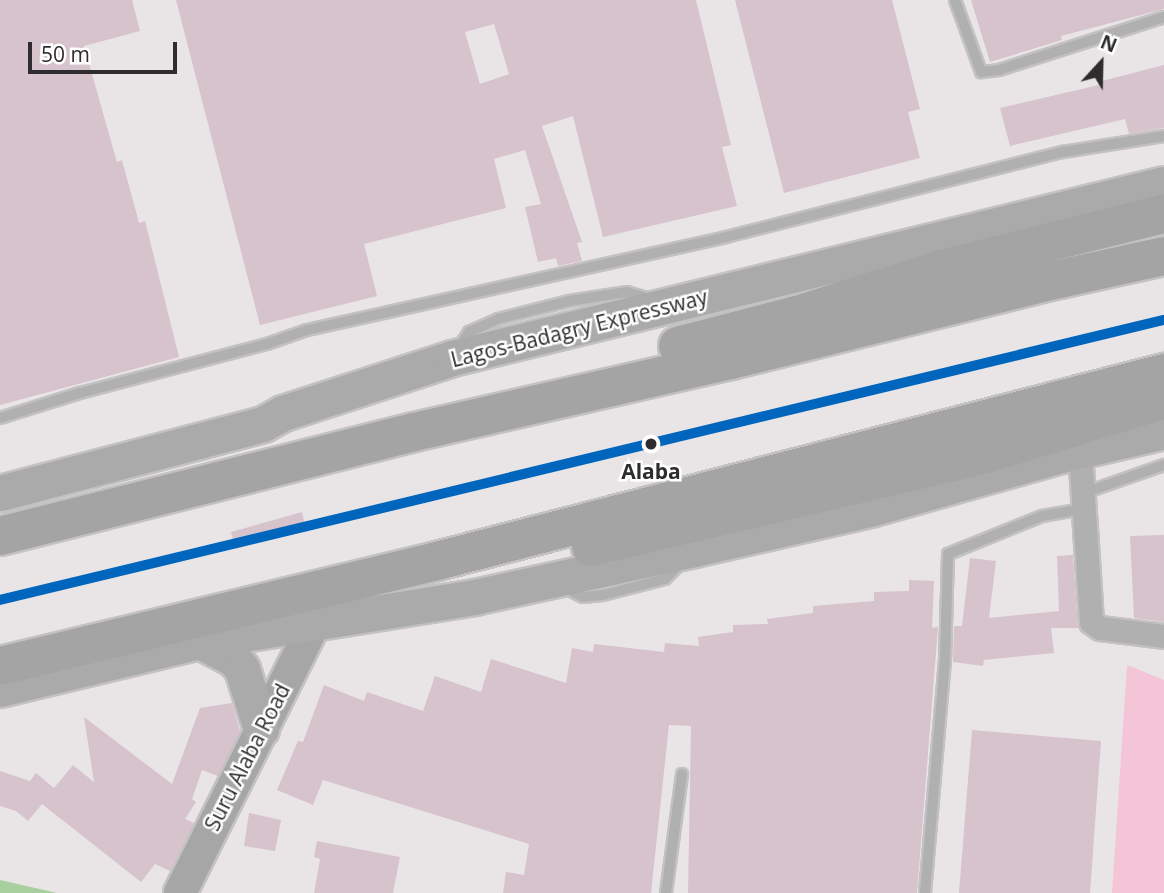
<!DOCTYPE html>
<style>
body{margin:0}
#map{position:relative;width:1164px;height:893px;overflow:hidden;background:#e9e5e7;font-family:"Open Sans",sans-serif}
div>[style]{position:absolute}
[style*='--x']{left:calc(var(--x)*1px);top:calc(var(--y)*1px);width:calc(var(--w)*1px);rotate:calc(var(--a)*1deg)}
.green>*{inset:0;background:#f4c5d7}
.water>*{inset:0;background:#a8cf9e}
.building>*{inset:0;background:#d6c3cc}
.roads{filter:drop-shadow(2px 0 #c3c1c2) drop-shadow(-2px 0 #c3c1c2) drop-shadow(0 2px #c3c1c2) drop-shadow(0 -2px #c3c1c2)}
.lane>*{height:10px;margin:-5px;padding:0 5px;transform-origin:5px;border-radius:5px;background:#b1b0b1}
.street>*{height:23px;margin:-11.5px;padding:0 11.5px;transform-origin:11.5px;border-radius:11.5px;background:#b1b0b1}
.secondary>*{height:32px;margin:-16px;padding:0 16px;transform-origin:16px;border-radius:16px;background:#a7a6a6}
.primary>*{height:35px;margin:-17.5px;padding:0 17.5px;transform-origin:17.5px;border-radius:17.5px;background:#aaa}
.highway>*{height:38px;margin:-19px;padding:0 19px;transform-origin:19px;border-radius:19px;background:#a4a4a4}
.metro-1>*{height:10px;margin:-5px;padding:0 5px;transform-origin:5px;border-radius:5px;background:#0065bd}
.dots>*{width:19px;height:19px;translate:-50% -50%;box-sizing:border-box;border:4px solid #fff;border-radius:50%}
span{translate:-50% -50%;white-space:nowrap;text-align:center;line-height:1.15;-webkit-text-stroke:5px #fff;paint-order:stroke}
.street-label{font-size:21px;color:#2e2c2d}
.stop-label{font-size:21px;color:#2e2c2d;font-weight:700}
.north{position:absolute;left:1066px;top:28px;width:70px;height:70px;-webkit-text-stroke:5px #fff;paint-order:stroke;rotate:22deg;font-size:19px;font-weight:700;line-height:28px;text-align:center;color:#2e2c2d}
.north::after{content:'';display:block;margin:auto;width:24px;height:32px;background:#2e2c2d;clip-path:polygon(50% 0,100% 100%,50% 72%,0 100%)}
.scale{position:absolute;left:28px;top:42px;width:149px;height:32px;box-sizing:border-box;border:4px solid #2e2c2d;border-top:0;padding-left:9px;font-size:21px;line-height:24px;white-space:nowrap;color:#2e2c2d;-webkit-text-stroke:5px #fff;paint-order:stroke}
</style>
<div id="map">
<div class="green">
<div style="clip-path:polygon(1127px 665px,1164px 680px,1164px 893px,1112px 893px)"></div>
</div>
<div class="water">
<div style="clip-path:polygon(0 880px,57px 893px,0 893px)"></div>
</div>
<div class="building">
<div style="clip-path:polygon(0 0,132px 0,140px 31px,84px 46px,117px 162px,122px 160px,139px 223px,145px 221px,179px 357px,0 405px)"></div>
<div style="clip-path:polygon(evenodd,176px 0,696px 0,731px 145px,722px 147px,737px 206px,603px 237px,573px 116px,542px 126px,582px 242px,577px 243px,582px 261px,558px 266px,556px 258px,538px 262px,525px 207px,541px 204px,525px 150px,494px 159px,506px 208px,364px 244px,377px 296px,260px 325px,176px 0,494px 24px,509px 74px,480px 84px,465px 32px,494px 24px)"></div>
<div style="clip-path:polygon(735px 0,892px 0,920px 109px,908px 112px,920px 158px,784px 193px)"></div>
<div style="clip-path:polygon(971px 0,1164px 0,1164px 9px,1061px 36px,1062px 40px,990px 62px)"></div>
<div style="clip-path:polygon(1164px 65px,1164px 128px,1129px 134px,1125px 119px,1010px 146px,1000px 108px,1099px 85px,1098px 82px)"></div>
<div style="clip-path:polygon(302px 512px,306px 530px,235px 549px,231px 532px)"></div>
<div style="clip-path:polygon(1164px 535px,1164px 622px,1134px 618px,1130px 536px)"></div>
<div style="clip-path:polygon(1073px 555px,1078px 628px,1051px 628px,1054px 653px,984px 660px,983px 666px,953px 662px,954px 626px,962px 626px,970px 558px,996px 561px,989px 618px,1059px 611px,1057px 556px)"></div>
<div style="clip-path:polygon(909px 580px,934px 581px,932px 628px,938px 627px,917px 893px,688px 893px,691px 726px,669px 725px,651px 893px,503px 893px,506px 872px,524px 875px,529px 844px,323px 780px,313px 805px,277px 790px,298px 741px,303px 742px,324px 685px,364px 701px,367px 692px,423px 711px,435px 676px,481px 692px,491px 659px,566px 683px,572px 648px,593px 652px,594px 644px,664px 652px,665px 643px,699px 646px,698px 637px,733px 632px,733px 625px,768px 624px,767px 619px,813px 613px,813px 606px,874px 601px,874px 592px,909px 591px)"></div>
<div style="clip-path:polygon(232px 703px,240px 731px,218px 776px,202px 770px,192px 799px,196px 802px,185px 819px,194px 823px,170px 871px,155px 864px,141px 882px,42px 804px,28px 821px,16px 811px,0 806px,0 771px,30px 781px,36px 773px,54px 788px,73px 765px,94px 782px,84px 717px,172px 784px,200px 708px)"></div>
<div style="clip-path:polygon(972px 730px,1101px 741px,1090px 893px,959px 893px)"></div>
<div style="clip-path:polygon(249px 813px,281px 820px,275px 851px,244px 846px)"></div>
<div style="clip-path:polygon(317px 841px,400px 857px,393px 893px,314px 893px,320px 859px,314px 857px)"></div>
</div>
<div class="roads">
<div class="lane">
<div style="--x:955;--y:0;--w:77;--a:70.1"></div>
<div style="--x:981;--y:72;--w:18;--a:-6"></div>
<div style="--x:999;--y:70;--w:173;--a:-17.8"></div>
<div style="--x:460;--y:346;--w:17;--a:-57"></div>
<div style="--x:469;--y:332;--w:32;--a:-24"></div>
<div style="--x:498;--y:319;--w:73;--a:-14.2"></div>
<div style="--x:569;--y:301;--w:59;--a:-8.8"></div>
<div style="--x:627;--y:292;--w:24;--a:17"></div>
<div style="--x:0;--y:418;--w:84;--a:-17.4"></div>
<div style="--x:80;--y:393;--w:193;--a:-14.7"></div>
<div style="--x:267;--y:344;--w:42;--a:-19.3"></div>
<div style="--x:307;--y:330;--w:429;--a:-12.5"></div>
<div style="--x:726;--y:237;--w:348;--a:-14.2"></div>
<div style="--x:1063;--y:152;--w:102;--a:-9"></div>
<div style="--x:1084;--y:493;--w:85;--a:-19.3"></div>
<div style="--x:564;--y:587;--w:21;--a:28"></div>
<div style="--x:583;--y:597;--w:20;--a:-6"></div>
<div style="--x:603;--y:595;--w:64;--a:-14.5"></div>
<div style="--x:665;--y:579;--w:23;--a:-45"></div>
<div style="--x:666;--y:893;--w:120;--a:-82.3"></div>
<div style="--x:925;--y:893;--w:233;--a:-85.1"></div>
<div style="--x:945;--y:661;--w:107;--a:-88.4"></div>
<div style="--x:948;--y:554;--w:101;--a:-22"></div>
<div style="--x:1042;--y:516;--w:42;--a:-9.7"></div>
</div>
<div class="street">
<div style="--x:1080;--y:451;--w:171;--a:86.3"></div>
<div style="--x:1091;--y:622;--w:11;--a:34"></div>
<div style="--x:1100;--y:628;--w:64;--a:7.1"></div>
</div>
<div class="secondary">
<div style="--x:180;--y:893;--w:303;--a:-63.5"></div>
</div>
<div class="primary">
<div style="--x:0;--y:493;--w:272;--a:-14.7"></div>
<div style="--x:263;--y:424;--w:23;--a:-29"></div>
<div style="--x:283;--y:413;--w:178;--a:-18"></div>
<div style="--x:452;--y:358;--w:733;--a:-13.73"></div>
<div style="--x:200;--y:641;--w:38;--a:28"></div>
<div style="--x:234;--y:659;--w:13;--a:51"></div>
<div style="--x:242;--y:669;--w:63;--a:72.4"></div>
<div style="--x:0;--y:689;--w:206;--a:-13.5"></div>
<div style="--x:200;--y:641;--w:278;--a:-9.1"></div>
<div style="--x:474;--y:597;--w:225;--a:-12.3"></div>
<div style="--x:694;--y:549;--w:180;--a:-12.8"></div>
<div style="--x:870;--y:509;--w:198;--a:-15.8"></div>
<div style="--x:1061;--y:455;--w:106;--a:-13.1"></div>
</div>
<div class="highway">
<div style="--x:678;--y:346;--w:123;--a:-14.6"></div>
<div style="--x:797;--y:315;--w:151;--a:-17.7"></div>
<div style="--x:941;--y:269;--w:230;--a:-13.9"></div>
<div style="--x:0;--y:536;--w:427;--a:-14.1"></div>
<div style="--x:414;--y:432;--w:325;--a:-12.8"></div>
<div style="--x:731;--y:360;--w:338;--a:-13.9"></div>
<div style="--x:1059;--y:279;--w:107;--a:-12.4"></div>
<div style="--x:591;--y:547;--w:406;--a:-13.2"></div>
<div style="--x:986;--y:454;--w:186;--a:-16.9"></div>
<div style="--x:0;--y:666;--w:449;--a:-13.5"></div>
<div style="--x:437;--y:561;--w:751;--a:-14.5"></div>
</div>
</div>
<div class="metro-1">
<div style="--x:0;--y:600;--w:1197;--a:-13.53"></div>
</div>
<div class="dots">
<div style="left:651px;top:444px;background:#2e2c2d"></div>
</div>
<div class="street-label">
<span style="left:579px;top:328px;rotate:-14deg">Lagos-Badagry Expressway</span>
<span style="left:247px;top:757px;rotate:-63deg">Suru Alaba Road</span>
</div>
<div class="stop-label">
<span style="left:651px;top:471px">Alaba</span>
</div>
<div class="north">N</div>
<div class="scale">50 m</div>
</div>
